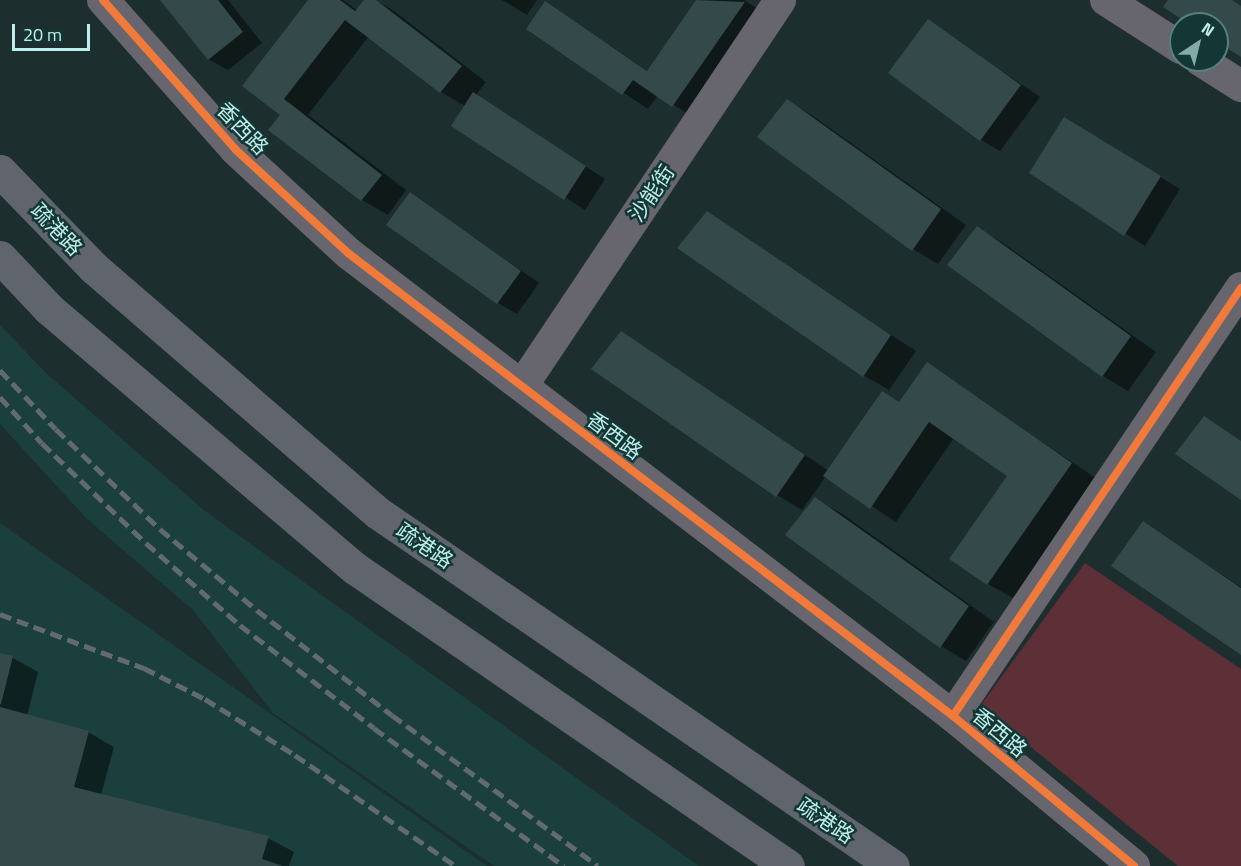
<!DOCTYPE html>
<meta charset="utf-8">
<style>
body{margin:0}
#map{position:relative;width:1241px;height:866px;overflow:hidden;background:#1c2f2e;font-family:"Titillium Web","Noto Sans SC",sans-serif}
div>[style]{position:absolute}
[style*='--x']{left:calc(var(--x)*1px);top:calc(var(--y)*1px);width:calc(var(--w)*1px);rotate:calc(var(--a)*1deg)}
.built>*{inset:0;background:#1a3f3d}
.green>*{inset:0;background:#5d2f37}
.shadow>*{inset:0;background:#0007}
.building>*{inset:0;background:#33494a}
.minor>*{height:32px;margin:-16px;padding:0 16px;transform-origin:16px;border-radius:16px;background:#67656d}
.trunk>*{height:33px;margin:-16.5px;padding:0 16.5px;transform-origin:16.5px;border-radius:16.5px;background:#60646c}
.rail>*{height:4.5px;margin-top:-2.25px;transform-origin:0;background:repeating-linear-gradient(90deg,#626a6e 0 12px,transparent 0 18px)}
.cycleway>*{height:8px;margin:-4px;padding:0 4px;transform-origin:4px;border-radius:4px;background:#f17a3a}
span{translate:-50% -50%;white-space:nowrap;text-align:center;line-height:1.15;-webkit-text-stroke:5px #143735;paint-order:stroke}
.street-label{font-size:21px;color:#bdeeeb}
.north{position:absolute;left:1169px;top:12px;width:60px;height:60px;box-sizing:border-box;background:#143735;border:2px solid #58807e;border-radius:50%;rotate:35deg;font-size:16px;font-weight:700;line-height:24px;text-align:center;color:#bdeeeb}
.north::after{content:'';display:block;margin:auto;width:21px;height:27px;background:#85aba9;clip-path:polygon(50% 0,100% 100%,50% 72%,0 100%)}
.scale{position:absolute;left:12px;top:24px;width:78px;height:27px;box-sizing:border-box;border:3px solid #bdeeeb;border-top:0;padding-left:8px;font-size:18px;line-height:21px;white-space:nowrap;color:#bdeeeb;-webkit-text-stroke:4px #143735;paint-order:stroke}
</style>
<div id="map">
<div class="built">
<div style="clip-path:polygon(0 325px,47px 374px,205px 511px,699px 866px,494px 866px,273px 713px,193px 610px,86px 518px,0 424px)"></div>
<div style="clip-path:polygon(0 523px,487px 866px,0 866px)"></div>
</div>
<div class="green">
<div style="clip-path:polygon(1085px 563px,1241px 669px,1241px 866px,1178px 866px,980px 706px)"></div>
</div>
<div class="shadow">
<div style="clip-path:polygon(162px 0,228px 0,262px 43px,228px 70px,208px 59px)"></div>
<div style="clip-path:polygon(310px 0,343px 0,357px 10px,366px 0,375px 0,394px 11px,486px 82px,476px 95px,605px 179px,585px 210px,453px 125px,465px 106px,441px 92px,369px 36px,308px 115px,406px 190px,388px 215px,362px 200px,271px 130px,282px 115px,244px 86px)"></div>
<div style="clip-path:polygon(502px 0,537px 0,527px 15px)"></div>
<div style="clip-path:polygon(698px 0,744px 0,770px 17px,699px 121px,658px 95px,648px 109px,528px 29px,546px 3px,648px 71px)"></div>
<div style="clip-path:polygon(928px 21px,1040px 97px,1000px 151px,981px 140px)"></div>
<div style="clip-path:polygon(787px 101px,813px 116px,966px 225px,938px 264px,913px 249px)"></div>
<div style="clip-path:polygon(1083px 130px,1180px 189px,1145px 246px,1031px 173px)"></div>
<div style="clip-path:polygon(410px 194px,539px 283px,517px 314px,498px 303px)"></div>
<div style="clip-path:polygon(707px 213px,916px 351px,889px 390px,863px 375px)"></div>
<div style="clip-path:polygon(977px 228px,1003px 243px,1156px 352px,1128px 391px,1103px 376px,949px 264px)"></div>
<div style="clip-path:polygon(621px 333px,829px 471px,900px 403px,927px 364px,1097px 479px,1013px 598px,988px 584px,1009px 476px,954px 438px,896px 522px,826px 476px,802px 510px,777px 495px)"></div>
<div style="clip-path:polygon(815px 499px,841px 513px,994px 622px,966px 661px,941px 646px)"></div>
<div style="clip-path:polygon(1143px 523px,1241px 587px,1241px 653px)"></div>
<div style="clip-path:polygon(0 654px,13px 658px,38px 672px,27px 716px,88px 732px,114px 747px,101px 795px,268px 838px,294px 852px,289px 866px,0 866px)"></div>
</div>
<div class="building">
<div style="clip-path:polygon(160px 0,218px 0,243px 32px,208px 60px)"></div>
<div style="clip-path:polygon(308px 0,340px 0,355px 11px,364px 0,376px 0,462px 66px,440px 93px,345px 20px,284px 99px,382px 175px,361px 201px,268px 130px,280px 115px,242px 86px)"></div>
<div style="clip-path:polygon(696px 0,745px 2px,672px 107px,633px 80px,622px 95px,526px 29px,545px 1px,647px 71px)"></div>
<div style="clip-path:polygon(1168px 0,1232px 0,1241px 6px,1241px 57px,1217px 42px,1217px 24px,1189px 24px,1163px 7px)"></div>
<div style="clip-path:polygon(928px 19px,1021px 85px,980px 141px,888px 73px)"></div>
<div style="clip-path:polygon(473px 92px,586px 166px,564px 200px,451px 126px)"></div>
<div style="clip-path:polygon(787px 99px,941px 209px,912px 251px,757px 137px)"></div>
<div style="clip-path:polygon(1064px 117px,1161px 176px,1124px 236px,1029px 173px)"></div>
<div style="clip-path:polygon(410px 192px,521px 271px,497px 304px,386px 225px)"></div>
<div style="clip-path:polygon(707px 211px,891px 335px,863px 377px,677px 248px)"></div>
<div style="clip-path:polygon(977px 226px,1131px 336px,1102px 377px,947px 265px)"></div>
<div style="clip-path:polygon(621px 331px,805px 455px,776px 497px,591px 369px)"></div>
<div style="clip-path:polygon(927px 362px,1072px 463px,987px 585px,949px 559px,1007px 476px,929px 422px,870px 509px,823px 476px,882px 391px,899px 402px)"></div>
<div style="clip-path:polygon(1204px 416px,1241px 441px,1241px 500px,1175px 454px)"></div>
<div style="clip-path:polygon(815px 497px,969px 606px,940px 648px,785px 535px)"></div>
<div style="clip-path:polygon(1143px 521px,1241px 588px,1241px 655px,1111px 566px)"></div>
<div style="clip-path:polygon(0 653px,13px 656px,1px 704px,0 704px)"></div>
<div style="clip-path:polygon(0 707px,89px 731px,74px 787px,269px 836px,262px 859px,283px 866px,0 866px)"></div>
</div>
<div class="minor">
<div style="--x:103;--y:0;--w:200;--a:48.4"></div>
<div style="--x:236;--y:150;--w:152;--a:42.6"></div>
<div style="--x:348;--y:253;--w:762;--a:37.43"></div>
<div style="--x:953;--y:716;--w:235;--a:39.6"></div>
<div style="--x:1106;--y:0;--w:89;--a:32.6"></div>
<div style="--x:1200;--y:60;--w:49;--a:32.4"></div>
<div style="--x:522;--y:386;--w:464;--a:-56.2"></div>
<div style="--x:953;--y:716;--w:516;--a:-56.06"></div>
</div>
<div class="trunk">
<div style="--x:0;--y:171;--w:135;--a:45.9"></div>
<div style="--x:94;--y:268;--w:375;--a:40.8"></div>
<div style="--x:378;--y:513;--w:624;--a:34.43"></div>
<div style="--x:0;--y:257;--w:71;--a:46.7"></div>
<div style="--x:49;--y:309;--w:402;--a:40.3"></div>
<div style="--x:356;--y:569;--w:524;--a:34.51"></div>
</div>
<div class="rail">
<div style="--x:0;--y:370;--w:81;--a:46.5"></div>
<div style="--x:56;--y:429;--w:144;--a:43.9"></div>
<div style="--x:160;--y:529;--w:126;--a:39.9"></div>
<div style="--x:257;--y:610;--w:171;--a:37.9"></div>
<div style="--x:392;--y:715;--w:255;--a:36.2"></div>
<div style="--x:0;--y:397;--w:62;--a:47.6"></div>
<div style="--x:42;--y:443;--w:144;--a:43.9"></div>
<div style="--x:146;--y:543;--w:125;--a:41.1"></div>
<div style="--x:240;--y:625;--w:169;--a:37.5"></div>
<div style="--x:374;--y:728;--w:235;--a:36"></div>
<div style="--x:0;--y:614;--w:154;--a:20.6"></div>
<div style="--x:144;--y:668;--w:68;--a:26.9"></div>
<div style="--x:205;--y:699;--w:106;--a:31.9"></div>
<div style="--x:295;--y:755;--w:196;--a:34.6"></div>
</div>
<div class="cycleway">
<div style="--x:103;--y:0;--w:200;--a:48.4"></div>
<div style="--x:236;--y:150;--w:152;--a:42.6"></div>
<div style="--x:348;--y:253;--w:762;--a:37.43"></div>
<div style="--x:953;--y:716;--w:235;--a:39.6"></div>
<div style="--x:953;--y:716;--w:516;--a:-56.06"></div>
</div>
<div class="street-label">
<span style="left:243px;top:128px;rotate:46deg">香西路</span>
<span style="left:651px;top:193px;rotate:-56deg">沙能街</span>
<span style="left:57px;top:229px;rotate:46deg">疏港路</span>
<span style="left:615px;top:435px;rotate:37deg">香西路</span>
<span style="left:425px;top:545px;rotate:34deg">疏港路</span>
<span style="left:1000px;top:732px;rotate:40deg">香西路</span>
<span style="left:826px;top:820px;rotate:34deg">疏港路</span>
</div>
<div class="north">N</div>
<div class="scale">20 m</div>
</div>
